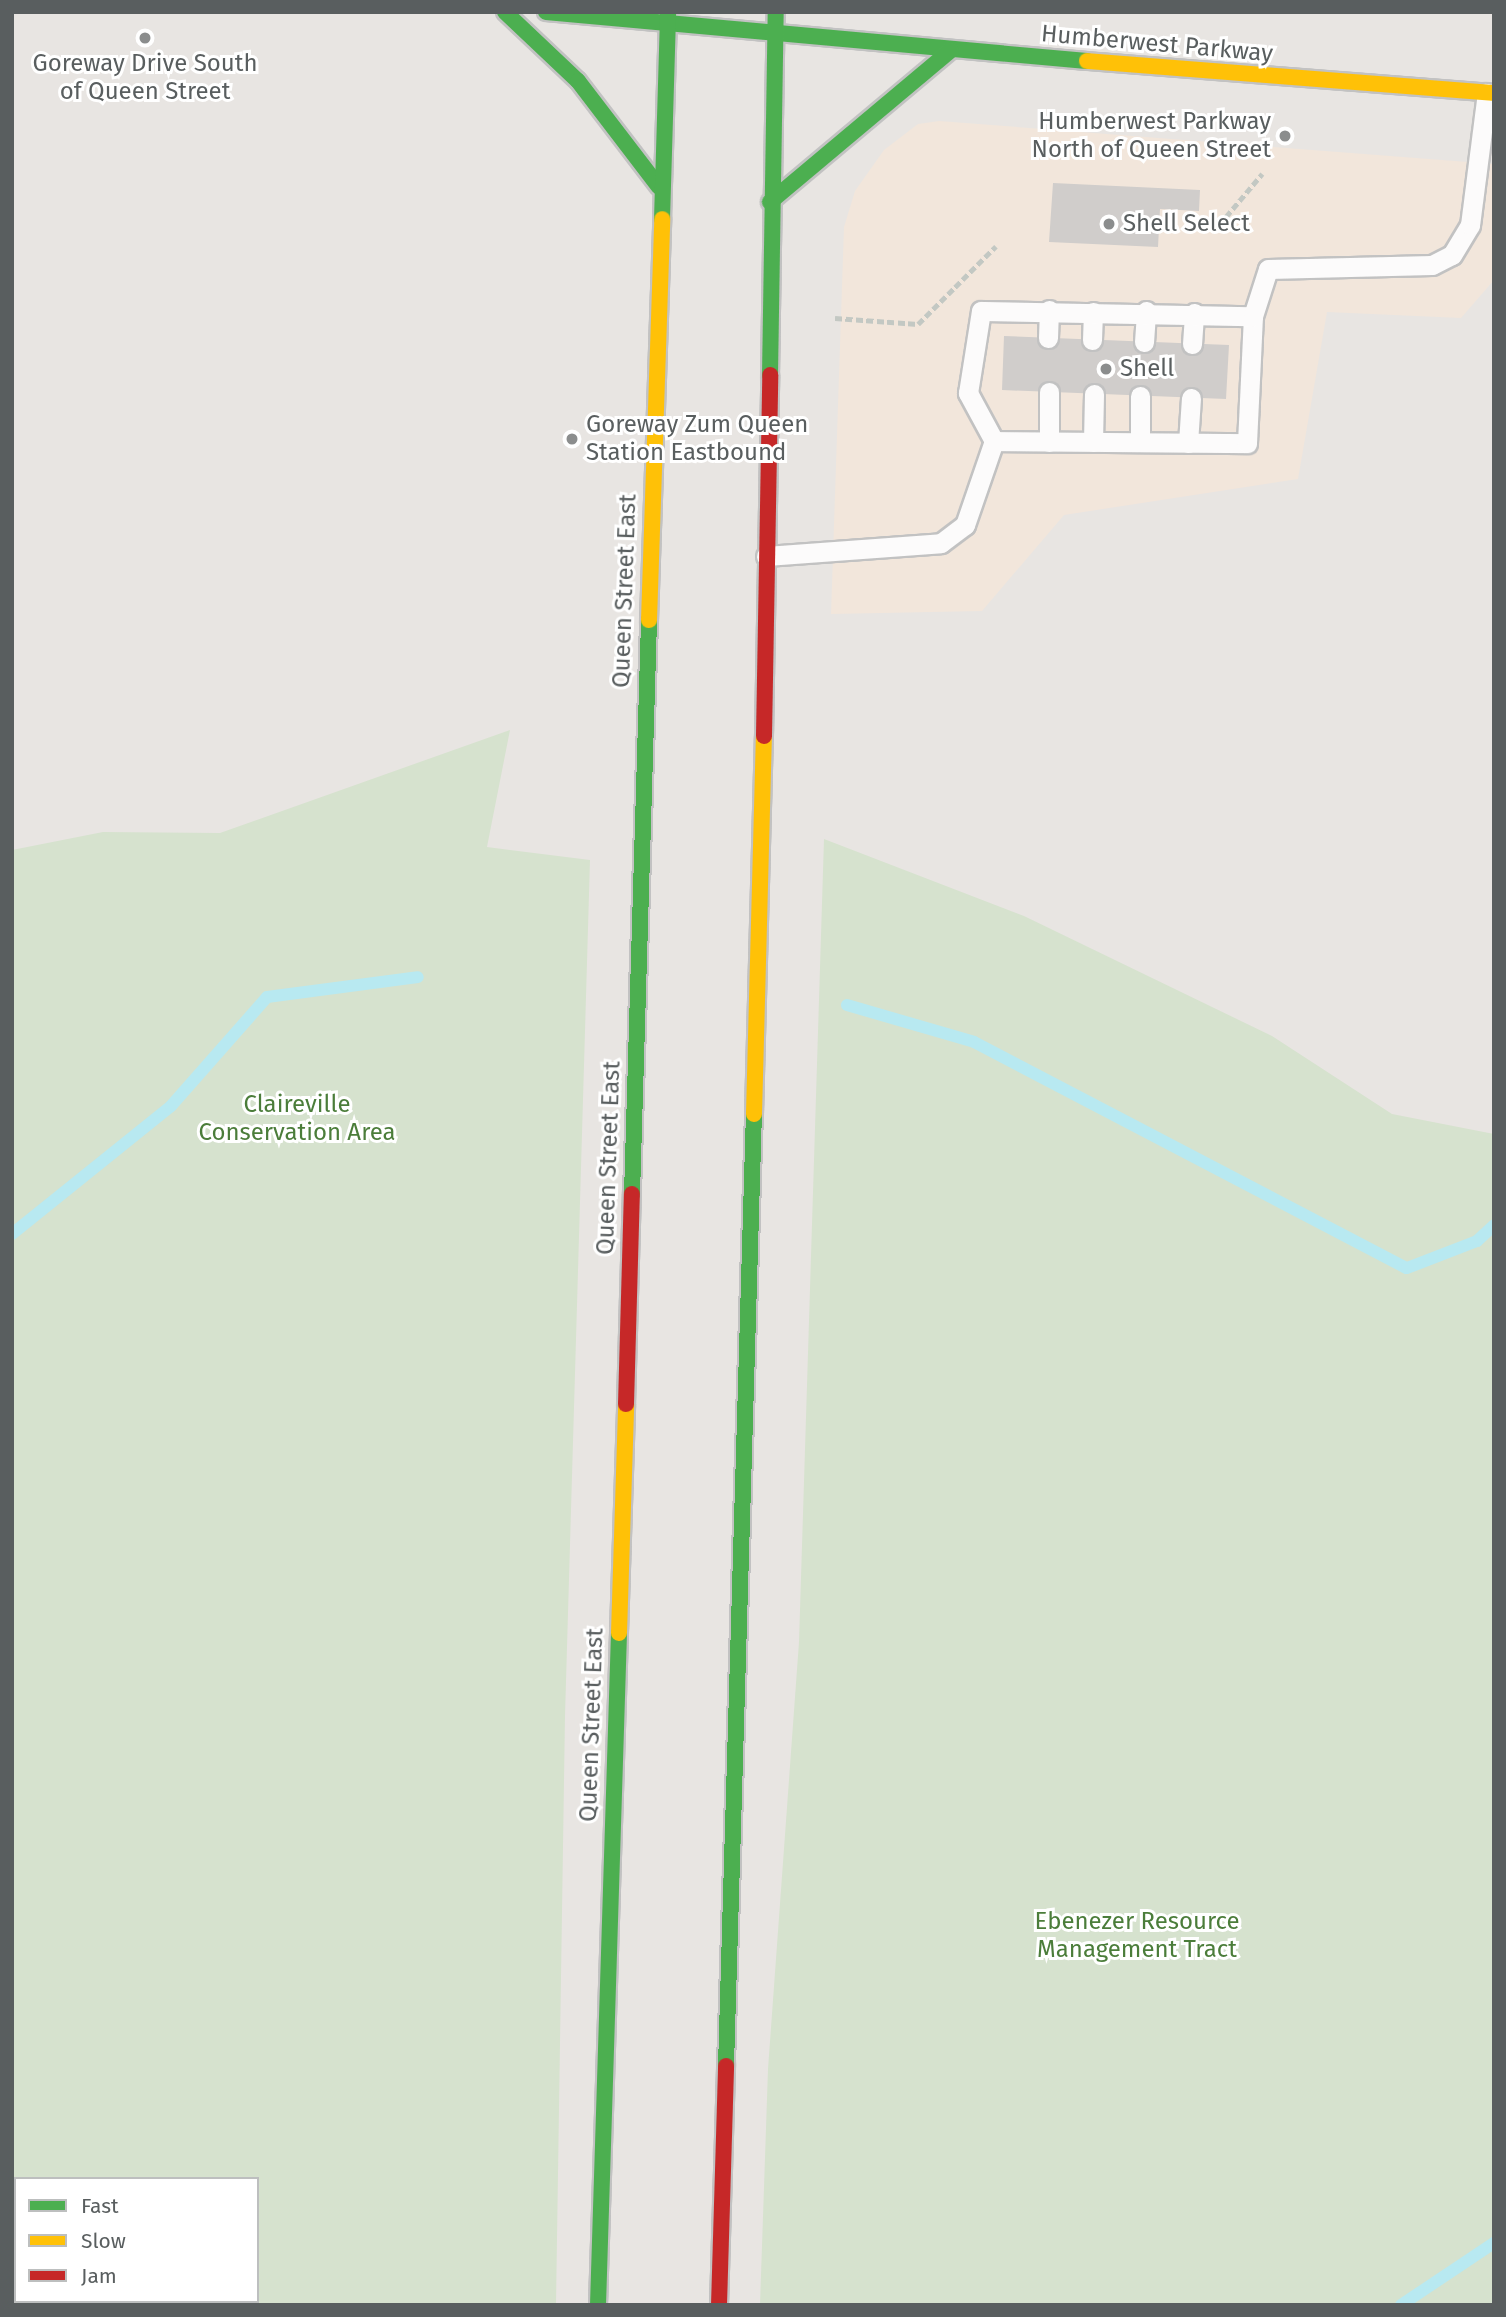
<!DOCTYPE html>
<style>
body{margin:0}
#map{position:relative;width:1506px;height:2317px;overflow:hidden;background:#e8e5e2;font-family:"Fira Sans",sans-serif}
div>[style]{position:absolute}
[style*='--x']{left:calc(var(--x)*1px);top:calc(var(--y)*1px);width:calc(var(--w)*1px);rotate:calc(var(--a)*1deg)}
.commercial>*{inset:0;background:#f2e6db}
.green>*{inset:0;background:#d6e2ce}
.stream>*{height:12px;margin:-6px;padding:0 6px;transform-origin:6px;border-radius:6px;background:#b8e9f1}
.building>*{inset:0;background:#d0cdcb}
.path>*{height:4.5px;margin-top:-2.25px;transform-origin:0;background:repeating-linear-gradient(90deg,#c3c8c3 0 7px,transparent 0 10.5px)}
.roads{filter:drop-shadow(2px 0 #c2c2c2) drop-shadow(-2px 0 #c2c2c2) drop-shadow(0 2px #c2c2c2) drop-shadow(0 -2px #c2c2c2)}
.lane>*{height:19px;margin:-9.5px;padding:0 9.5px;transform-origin:9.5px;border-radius:9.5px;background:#fcfbfb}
.fast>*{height:16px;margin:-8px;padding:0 8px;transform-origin:8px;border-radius:8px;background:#4caf50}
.slow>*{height:16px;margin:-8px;padding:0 8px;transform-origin:8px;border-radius:8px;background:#ffc107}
.jam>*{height:16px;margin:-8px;padding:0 8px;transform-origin:8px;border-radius:8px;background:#c62828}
.dots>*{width:19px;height:19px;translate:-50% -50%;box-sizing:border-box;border:4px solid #fff;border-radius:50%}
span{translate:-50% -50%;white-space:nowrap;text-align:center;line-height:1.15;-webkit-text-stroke:6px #fff;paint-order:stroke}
.street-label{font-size:24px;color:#595e5f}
.poi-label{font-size:24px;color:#595e5f}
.right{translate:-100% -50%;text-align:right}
.left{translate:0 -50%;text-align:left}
.park-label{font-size:24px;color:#4b7d3a}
.frame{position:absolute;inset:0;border:14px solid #595e5f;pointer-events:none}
.legend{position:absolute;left:14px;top:2177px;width:245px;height:126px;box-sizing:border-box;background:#fff;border:2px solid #bdbfbf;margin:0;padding:9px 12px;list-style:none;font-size:21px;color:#595e5f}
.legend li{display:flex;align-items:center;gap:14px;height:35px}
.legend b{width:35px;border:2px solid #bdbfbf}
</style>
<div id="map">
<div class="commercial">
<div style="clip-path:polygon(939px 121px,1494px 164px,1494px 280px,1461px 318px,1327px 312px,1298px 479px,1064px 515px,982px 611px,831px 614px,844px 227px,855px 191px,884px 150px,918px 124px)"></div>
</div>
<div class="green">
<div style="clip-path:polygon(evenodd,510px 730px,487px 847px,590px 860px,565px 1716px,556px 2305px,12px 2305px,12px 850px,103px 832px,220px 833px,510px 730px,16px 2179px,257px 2179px,257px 2301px,16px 2301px,16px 2179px)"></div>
<div style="clip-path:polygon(824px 839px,1024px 916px,1272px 1036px,1392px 1114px,1494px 1134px,1494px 2305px,760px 2305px,768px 2069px,799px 1642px)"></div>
</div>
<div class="stream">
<div style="--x:847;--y:1005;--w:132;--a:16.2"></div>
<div style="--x:974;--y:1042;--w:488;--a:27.6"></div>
<div style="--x:1407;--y:1268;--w:75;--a:-21.1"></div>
<div style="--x:1477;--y:1241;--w:23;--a:-43"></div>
<div style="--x:12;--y:1234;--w:204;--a:-38.8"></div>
<div style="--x:171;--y:1106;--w:145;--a:-48.6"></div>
<div style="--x:267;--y:997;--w:152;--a:-7.5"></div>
<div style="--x:1401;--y:2305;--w:112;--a:-33.7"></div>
</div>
<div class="building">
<div style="clip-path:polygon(1053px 183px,1200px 190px,1199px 211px,1160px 209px,1158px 247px,1049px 242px)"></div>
<div style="clip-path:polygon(1004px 336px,1229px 345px,1226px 399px,1002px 390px)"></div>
</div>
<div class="path">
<div style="--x:1219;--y:225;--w:67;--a:-49.9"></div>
<div style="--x:835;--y:318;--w:83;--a:4.1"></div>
<div style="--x:918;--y:324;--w:110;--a:-45"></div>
</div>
<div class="roads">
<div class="lane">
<div style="--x:1048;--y:338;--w:28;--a:-88"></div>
<div style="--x:1092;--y:340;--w:28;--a:-88"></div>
<div style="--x:1144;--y:342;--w:31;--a:-86"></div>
<div style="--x:1192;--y:344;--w:31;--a:-86"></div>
<div style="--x:1140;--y:396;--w:46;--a:90"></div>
<div style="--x:994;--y:441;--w:253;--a:0.5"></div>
<div style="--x:1247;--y:443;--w:127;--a:-87.3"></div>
<div style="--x:1049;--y:442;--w:50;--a:-90"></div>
<div style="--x:1093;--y:442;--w:48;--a:-88.8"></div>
<div style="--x:1188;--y:443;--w:45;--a:-86.2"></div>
<div style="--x:766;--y:556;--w:175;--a:-4.2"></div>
<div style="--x:941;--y:543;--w:30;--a:-37"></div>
<div style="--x:965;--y:525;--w:89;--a:-71"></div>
<div style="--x:994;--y:441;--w:55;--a:-118.4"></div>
<div style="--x:968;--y:393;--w:83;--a:-81"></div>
<div style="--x:981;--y:311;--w:272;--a:1.1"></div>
<div style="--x:1253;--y:316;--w:49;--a:-72.3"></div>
<div style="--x:1268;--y:269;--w:164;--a:-1.4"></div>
<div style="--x:1432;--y:265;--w:22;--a:-27"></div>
<div style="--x:1452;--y:255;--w:35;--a:-59"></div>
<div style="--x:1470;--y:225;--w:133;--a:-82.7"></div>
</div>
<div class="fast">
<div style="--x:505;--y:12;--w:100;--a:43.4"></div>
<div style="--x:578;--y:81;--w:133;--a:52.6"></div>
<div style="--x:546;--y:12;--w:543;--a:5.18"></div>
<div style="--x:770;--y:202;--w:236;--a:-40"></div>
<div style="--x:662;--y:219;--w:207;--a:-88.3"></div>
<div style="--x:770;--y:375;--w:363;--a:-89.1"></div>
<div style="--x:632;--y:1194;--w:574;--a:-88.3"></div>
<div style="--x:726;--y:2066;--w:952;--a:-88.32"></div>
<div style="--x:598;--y:2305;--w:672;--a:-88.21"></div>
</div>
<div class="slow">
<div style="--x:1087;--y:61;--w:408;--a:4.5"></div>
<div style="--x:649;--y:620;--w:401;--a:-88.1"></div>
<div style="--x:754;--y:1114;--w:378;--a:-88.5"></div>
<div style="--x:619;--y:1633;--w:229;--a:-88.2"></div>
</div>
<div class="jam">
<div style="--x:764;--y:736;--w:361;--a:-89"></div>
<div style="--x:626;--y:1404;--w:210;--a:-88.4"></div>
<div style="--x:719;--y:2305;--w:239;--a:-88.3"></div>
</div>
</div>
<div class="dots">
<div style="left:145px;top:38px;background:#8b8d8d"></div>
<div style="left:1285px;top:136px;background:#8b8d8d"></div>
<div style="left:1109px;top:224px;background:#8b8d8d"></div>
<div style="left:1106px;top:369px;background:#8b8d8d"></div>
<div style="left:572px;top:439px;background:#8b8d8d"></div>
</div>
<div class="street-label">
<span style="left:1157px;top:44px;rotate:5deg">Humberwest Parkway</span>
<span style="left:625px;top:591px;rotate:-88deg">Queen Street East</span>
<span style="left:609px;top:1158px;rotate:-88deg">Queen Street East</span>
<span style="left:592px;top:1725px;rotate:-88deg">Queen Street East</span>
</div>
<div class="poi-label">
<span style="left:145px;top:78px">Goreway Drive South<br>of Queen Street</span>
<span class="right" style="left:1271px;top:136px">Humberwest Parkway<br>North of Queen Street</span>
<span class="left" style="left:1123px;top:224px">Shell Select</span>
<span class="left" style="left:1120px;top:369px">Shell</span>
<span class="left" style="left:586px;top:439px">Goreway Zum Queen<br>Station Eastbound</span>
</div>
<div class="park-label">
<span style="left:297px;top:1119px">Claireville<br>Conservation Area</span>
<span style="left:1137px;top:1936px">Ebenezer Resource<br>Management Tract</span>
</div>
<div class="frame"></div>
<ul class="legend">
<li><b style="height:9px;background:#4caf50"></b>Fast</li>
<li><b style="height:9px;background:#ffc107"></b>Slow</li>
<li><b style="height:9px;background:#c62828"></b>Jam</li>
</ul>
</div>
